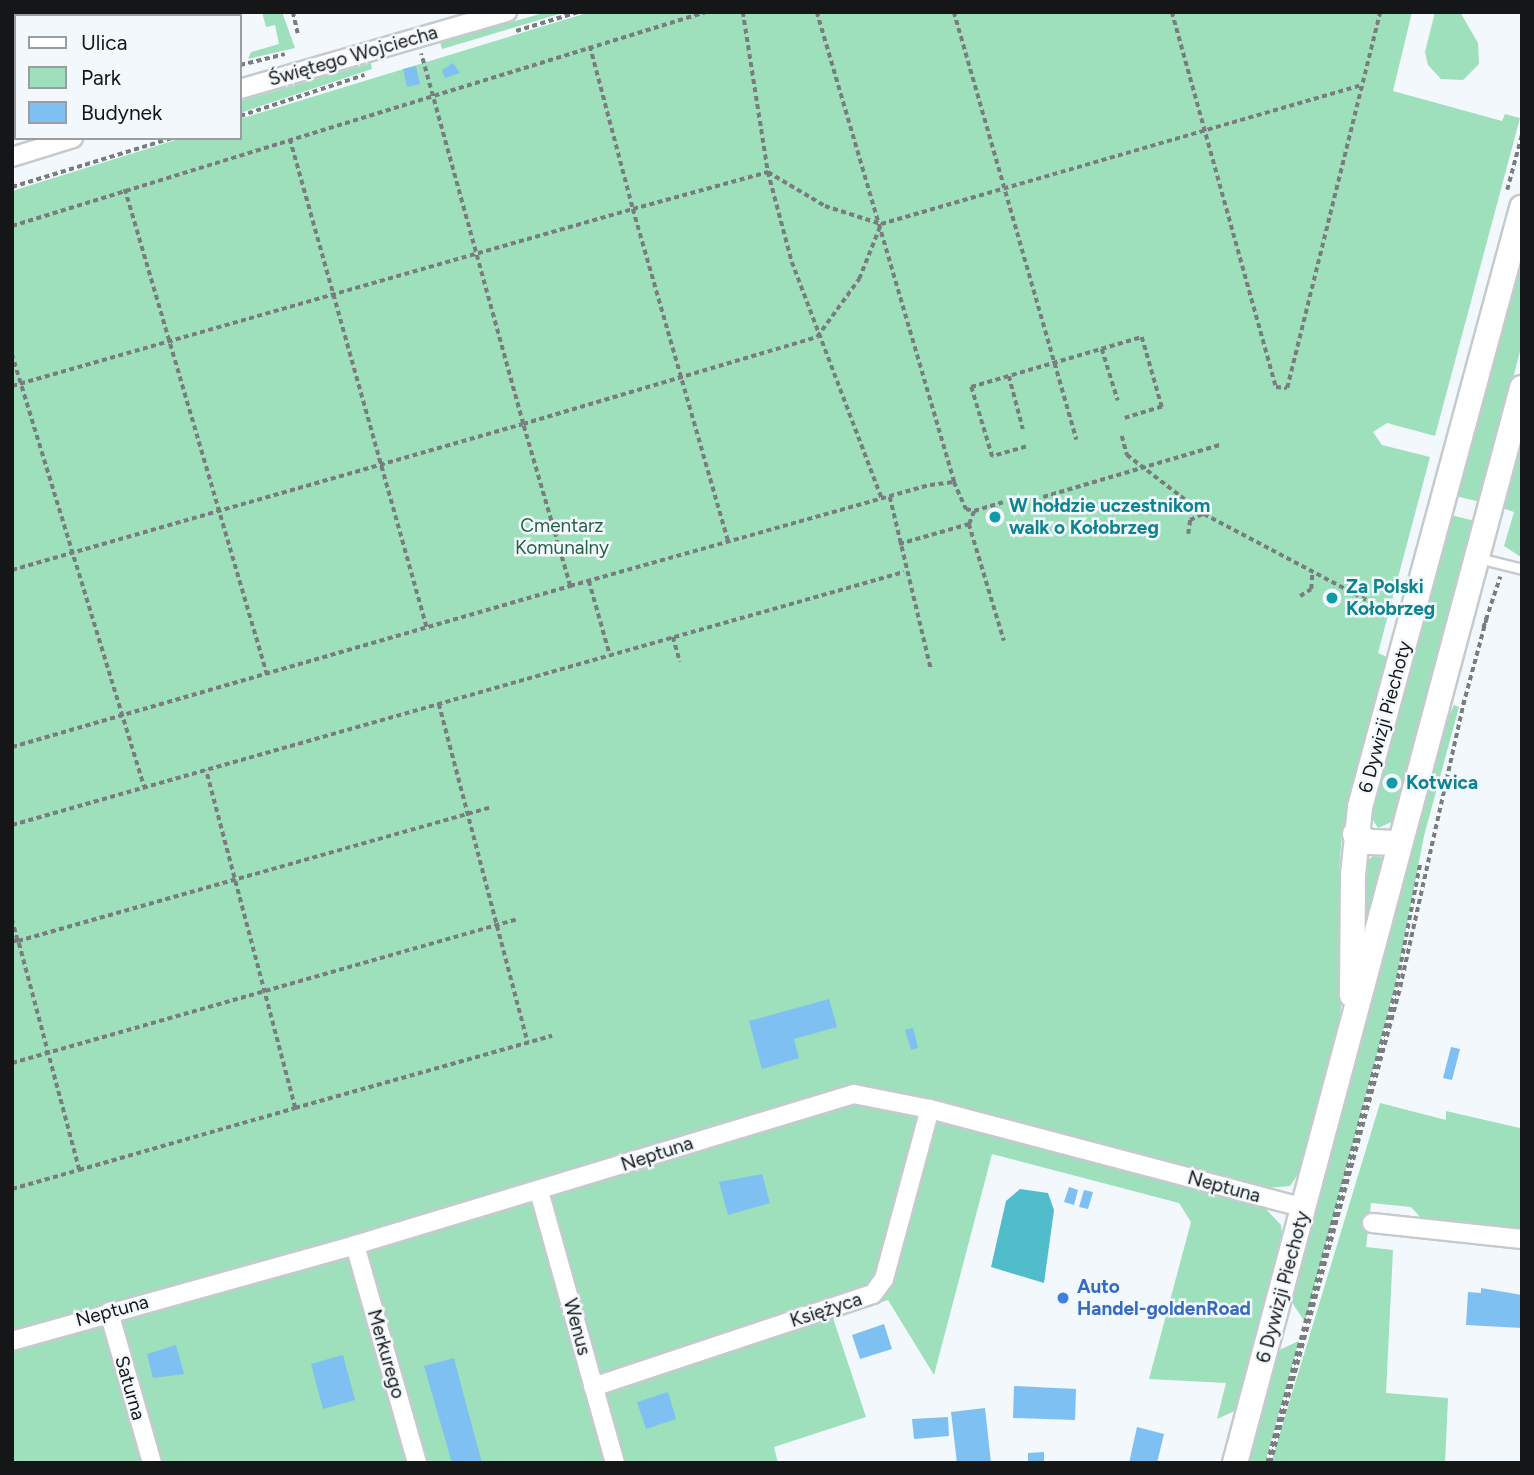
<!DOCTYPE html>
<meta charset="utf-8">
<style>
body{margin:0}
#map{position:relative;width:1534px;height:1475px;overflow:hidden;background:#f3f8fc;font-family:Figtree,sans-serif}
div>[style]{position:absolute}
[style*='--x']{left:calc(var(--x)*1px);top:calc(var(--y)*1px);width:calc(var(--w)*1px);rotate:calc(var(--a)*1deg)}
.green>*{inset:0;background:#9edfbc}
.water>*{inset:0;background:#51bcca}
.building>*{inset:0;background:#7fc0f3}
.path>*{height:3.5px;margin-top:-1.75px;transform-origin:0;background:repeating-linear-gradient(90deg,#7a7d80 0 5px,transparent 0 8.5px)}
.roads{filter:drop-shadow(2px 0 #c5cace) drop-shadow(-2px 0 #c5cace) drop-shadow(0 2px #c5cace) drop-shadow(0 -2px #c5cace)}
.lane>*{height:9px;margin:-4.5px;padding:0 4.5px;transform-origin:4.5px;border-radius:4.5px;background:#fff}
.street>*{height:18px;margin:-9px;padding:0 9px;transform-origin:9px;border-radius:9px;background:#fff}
.secondary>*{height:24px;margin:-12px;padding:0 12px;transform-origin:12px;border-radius:12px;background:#fff}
.dots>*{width:19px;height:19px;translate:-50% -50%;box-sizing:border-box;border:4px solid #f3f8fc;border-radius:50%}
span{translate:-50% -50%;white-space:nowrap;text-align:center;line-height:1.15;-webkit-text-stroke:5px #f3f8fc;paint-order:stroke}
.street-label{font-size:19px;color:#141617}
.culture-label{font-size:19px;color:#0d838f;font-weight:700}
.left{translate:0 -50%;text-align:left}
.park-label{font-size:19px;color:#246044}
.shop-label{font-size:19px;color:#366cbe;font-weight:700}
.frame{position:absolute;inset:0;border:14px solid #141617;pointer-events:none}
.legend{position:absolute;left:14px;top:14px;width:228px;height:126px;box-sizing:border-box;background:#f3f8fc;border:2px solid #9a9ea0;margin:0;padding:9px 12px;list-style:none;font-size:21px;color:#141617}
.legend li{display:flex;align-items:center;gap:14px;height:35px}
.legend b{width:35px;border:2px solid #9a9ea0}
</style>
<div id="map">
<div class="green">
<div style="clip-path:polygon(262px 12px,282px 12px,295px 48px,248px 59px,251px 52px,279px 44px,275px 25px,266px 27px)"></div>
<div style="clip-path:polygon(547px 12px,566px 12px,442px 49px,440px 42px)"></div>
<div style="clip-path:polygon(590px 12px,1412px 12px,1393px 91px,1502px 121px,1505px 114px,1520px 118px,1435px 436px,1387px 423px,1373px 432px,1382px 445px,1430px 457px,1378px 653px,1389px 658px,1342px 835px,1339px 870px,1346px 959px,1338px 1035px,1303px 1167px,1290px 1186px,1266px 1188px,1263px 1206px,1281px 1225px,1283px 1244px,1237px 1410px,1217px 1419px,1226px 1383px,1149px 1379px,1191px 1222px,1179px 1203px,992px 1154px,934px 1375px,888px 1300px,833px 1318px,866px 1417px,774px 1447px,778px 1463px,12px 1463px,12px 191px,182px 138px,240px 138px,240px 119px)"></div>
<div style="clip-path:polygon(1435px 12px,1460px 12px,1478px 43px,1479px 64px,1463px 80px,1441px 79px,1428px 65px,1425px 52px)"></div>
<div style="clip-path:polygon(371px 63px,372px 69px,240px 113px,240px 101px)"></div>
<div style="clip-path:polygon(1522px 251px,1522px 344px,1480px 502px,1456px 496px)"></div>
<div style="clip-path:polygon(1522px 432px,1521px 557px,1504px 546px,1514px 512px,1502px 508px)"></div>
<div style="clip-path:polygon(1451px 515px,1475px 521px,1394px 821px,1378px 828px,1370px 815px)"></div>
<div style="clip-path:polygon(1454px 705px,1459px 707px,1424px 836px,1395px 987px,1305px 1322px,1293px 1304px,1293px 1290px,1440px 735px)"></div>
<div style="clip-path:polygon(1373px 856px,1385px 858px,1364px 933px,1368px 860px)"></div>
<div style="clip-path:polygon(1380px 1103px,1446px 1120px,1446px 1111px,1520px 1128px,1522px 1120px,1522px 1231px,1425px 1222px,1411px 1207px,1371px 1203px,1366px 1247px,1393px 1250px,1386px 1393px,1448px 1398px,1445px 1463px,1271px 1463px)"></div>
<div style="clip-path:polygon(1299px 1341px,1265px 1463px,1246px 1463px,1277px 1351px)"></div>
</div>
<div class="water">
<div style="clip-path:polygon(1020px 1189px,1048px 1193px,1054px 1210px,1044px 1283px,991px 1267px,1006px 1201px)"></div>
</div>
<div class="building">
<div style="clip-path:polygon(12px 12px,64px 12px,65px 16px,16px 16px,15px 28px)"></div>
<div style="clip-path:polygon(178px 12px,222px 12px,222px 13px,179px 16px)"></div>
<div style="clip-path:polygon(453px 63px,460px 73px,445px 78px,442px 70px)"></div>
<div style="clip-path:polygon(416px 66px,420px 84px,407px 87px,403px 69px)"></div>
<div style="clip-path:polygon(829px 999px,837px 1027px,794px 1039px,799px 1058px,762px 1069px,749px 1021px)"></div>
<div style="clip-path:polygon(913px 1028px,918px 1048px,911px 1050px,905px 1030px)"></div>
<div style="clip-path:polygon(1451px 1047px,1460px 1049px,1452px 1080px,1443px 1078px)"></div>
<div style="clip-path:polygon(762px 1174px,770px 1203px,728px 1215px,719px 1182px)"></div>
<div style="clip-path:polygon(1069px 1187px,1078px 1190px,1074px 1205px,1064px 1202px)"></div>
<div style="clip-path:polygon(1084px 1190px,1093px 1192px,1088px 1209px,1079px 1207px)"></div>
<div style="clip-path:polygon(1481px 1288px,1522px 1295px,1522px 1328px,1466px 1325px,1468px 1292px,1481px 1293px)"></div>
<div style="clip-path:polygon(884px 1324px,892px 1349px,860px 1359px,852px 1335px)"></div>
<div style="clip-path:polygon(176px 1345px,184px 1374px,153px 1378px,147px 1354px)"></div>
<div style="clip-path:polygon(343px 1355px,355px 1400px,323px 1409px,311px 1364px)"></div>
<div style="clip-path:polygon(454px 1358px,460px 1381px,482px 1463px,452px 1463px,424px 1366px)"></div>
<div style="clip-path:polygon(1014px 1386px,1076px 1389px,1075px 1420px,1013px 1418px)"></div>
<div style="clip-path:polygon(668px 1392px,676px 1419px,646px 1429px,637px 1402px)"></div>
<div style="clip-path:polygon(985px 1408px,991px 1463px,957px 1463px,951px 1412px)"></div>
<div style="clip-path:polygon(948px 1417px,949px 1436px,914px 1439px,912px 1419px)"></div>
<div style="clip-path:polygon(1137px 1427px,1164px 1434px,1157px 1463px,1129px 1463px)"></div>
<div style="clip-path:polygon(1044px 1452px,1044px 1463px,1028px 1463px,1028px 1453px)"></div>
</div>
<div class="path">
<div style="--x:93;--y:12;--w:4;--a:63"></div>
<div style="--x:293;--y:12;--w:22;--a:77"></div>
<div style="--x:743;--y:12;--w:162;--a:81.1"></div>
<div style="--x:768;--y:172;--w:93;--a:75.1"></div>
<div style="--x:792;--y:262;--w:254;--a:69.2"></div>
<div style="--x:817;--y:12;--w:490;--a:73.7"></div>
<div style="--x:954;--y:12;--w:445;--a:74"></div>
<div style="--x:1172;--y:12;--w:389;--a:74.5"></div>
<div style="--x:1276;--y:387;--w:11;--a:5"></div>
<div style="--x:1287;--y:388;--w:387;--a:-76.1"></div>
<div style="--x:516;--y:31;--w:65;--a:-17"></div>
<div style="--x:590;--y:46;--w:169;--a:75.2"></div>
<div style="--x:633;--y:209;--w:140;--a:-15.3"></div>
<div style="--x:768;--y:172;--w:66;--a:30.8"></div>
<div style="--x:825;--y:206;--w:59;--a:17.8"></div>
<div style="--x:881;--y:224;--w:501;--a:-16.12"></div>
<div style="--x:240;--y:65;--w:46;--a:-13.7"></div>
<div style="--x:240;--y:116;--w:131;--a:-18.3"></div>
<div style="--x:12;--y:127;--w:4;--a:-14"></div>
<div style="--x:290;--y:139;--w:508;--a:74.35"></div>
<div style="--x:12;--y:187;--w:167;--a:-17"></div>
<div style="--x:125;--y:189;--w:505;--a:73.68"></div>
<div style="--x:1507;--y:190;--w:58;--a:-75"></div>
<div style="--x:12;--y:226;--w:726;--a:-17.14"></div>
<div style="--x:1102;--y:349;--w:54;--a:72.9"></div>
<div style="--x:12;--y:354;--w:453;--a:73"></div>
<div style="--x:1009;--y:376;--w:55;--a:75.2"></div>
<div style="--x:12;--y:386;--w:646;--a:-15.91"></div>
<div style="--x:633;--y:209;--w:348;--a:74"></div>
<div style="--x:1122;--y:436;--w:20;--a:75"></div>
<div style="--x:1127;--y:455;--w:97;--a:37.5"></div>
<div style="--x:1204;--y:514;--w:212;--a:27.9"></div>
<div style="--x:1026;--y:447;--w:35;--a:164"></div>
<div style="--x:992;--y:457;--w:73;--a:-106.7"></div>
<div style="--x:971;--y:387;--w:178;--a:-16.3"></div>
<div style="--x:1142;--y:337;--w:73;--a:74.1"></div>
<div style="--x:1162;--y:407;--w:39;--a:163"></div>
<div style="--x:890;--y:497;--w:177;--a:76.6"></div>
<div style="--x:1043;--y:497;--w:184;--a:-16.4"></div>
<div style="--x:969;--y:524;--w:122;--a:73.3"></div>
<div style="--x:1188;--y:534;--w:14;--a:-82"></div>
<div style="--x:1190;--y:520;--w:14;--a:-25"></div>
<div style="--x:899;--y:544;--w:73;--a:-15.9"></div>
<div style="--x:969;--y:524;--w:14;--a:-69"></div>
<div style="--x:974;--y:511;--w:30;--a:-17"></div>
<div style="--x:12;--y:570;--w:531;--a:-15.95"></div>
<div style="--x:523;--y:424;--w:384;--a:-105.4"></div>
<div style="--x:589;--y:581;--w:77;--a:74.2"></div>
<div style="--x:570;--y:586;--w:374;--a:-15.7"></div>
<div style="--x:930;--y:485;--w:24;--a:-7"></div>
<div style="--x:954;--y:482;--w:30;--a:66"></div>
<div style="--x:966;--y:509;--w:8;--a:14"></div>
<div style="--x:1300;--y:596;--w:13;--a:-32"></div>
<div style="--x:1311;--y:589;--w:15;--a:-86"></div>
<div style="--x:1483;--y:628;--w:54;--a:-71.6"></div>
<div style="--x:673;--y:637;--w:26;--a:74"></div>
<div style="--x:439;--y:704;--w:350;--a:75.3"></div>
<div style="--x:1463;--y:705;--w:92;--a:-74.9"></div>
<div style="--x:12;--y:747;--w:581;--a:-16.09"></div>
<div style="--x:570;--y:586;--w:169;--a:-106.2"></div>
<div style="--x:523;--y:424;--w:307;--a:-16.5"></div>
<div style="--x:817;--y:337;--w:72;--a:-54.1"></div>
<div style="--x:859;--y:279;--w:59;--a:-68.2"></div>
<div style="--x:12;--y:825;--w:927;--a:-15.84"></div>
<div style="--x:12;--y:919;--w:23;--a:75"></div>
<div style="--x:18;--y:941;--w:6;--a:171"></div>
<div style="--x:12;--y:1063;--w:526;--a:-15.89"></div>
<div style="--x:295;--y:1108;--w:267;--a:-15.7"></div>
<div style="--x:79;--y:1170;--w:225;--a:-16"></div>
<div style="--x:295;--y:1108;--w:349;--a:-104.8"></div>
<div style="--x:12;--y:1189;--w:70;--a:-15.8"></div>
<div style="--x:79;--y:1170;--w:237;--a:-104.9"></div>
<div style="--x:18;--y:941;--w:491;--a:-15.8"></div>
<div style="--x:1267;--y:1463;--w:493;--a:-74.8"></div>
<div style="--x:1396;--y:987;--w:125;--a:-79"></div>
<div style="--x:1270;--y:1463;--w:493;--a:-74.7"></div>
<div style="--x:1400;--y:987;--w:294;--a:-77.4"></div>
</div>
<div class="roads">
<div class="lane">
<div style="--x:1478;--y:558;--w:45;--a:14"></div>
</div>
<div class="street">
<div style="--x:116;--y:12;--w:4;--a:63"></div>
<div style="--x:240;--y:89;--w:278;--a:-16.1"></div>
<div style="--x:12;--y:157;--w:64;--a:-17.3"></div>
<div style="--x:539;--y:1191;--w:282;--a:74.4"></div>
<div style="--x:1372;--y:1223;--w:151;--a:6.1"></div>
<div style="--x:355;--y:1245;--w:227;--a:74.1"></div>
<div style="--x:109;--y:1312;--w:157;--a:74.1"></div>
<div style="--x:12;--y:1341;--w:356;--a:-15.6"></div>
<div style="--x:355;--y:1245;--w:521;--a:-16.84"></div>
<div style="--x:854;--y:1094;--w:77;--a:11.2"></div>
<div style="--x:930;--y:1109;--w:388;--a:14.8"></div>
<div style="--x:593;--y:1387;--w:295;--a:-18.4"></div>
<div style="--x:873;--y:1294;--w:19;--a:-54"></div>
<div style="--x:884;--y:1279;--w:176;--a:-74.9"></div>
</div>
<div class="secondary">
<div style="--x:1355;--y:834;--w:16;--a:30"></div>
<div style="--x:1369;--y:842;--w:31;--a:2"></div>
<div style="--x:1352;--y:995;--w:120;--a:-89.5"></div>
<div style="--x:1353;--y:875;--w:68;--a:-84.1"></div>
<div style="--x:1360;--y:807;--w:621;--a:-74.87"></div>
<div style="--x:1235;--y:1463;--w:1113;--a:-75.05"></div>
</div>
</div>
<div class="dots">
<div style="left:995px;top:517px;background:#0f9aa8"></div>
<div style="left:1332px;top:598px;background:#0f9aa8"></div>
<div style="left:1392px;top:783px;background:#0f9aa8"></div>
<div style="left:1063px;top:1298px;background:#3f7fe0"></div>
</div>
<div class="street-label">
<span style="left:353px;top:56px;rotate:-16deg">Świętego Wojciecha</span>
<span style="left:1385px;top:717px;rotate:-75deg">6 Dywizji Piechoty</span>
<span style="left:657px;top:1154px;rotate:-18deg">Neptuna</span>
<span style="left:1224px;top:1187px;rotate:15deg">Neptuna</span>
<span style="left:1283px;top:1287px;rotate:-75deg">6 Dywizji Piechoty</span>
<span style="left:826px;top:1310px;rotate:-18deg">Księżyca</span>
<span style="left:112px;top:1311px;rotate:-15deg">Neptuna</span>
<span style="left:577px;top:1327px;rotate:75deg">Wenus</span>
<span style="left:386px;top:1354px;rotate:74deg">Merkurego</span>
<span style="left:130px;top:1388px;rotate:74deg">Saturna</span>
</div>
<div class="culture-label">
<span class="left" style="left:1009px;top:517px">W hołdzie uczestnikom<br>walk o Kołobrzeg</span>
<span class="left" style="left:1346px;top:598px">Za Polski<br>Kołobrzeg</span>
<span class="left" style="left:1406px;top:783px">Kotwica</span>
</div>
<div class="park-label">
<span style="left:562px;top:537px">Cmentarz<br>Komunalny</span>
</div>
<div class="shop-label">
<span class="left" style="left:1077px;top:1298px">Auto<br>Handel-goldenRoad</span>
</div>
<div class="frame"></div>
<ul class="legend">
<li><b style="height:9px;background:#fff"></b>Ulica</li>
<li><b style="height:19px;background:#9edfbc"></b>Park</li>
<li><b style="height:19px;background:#7fc0f3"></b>Budynek</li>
</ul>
</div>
